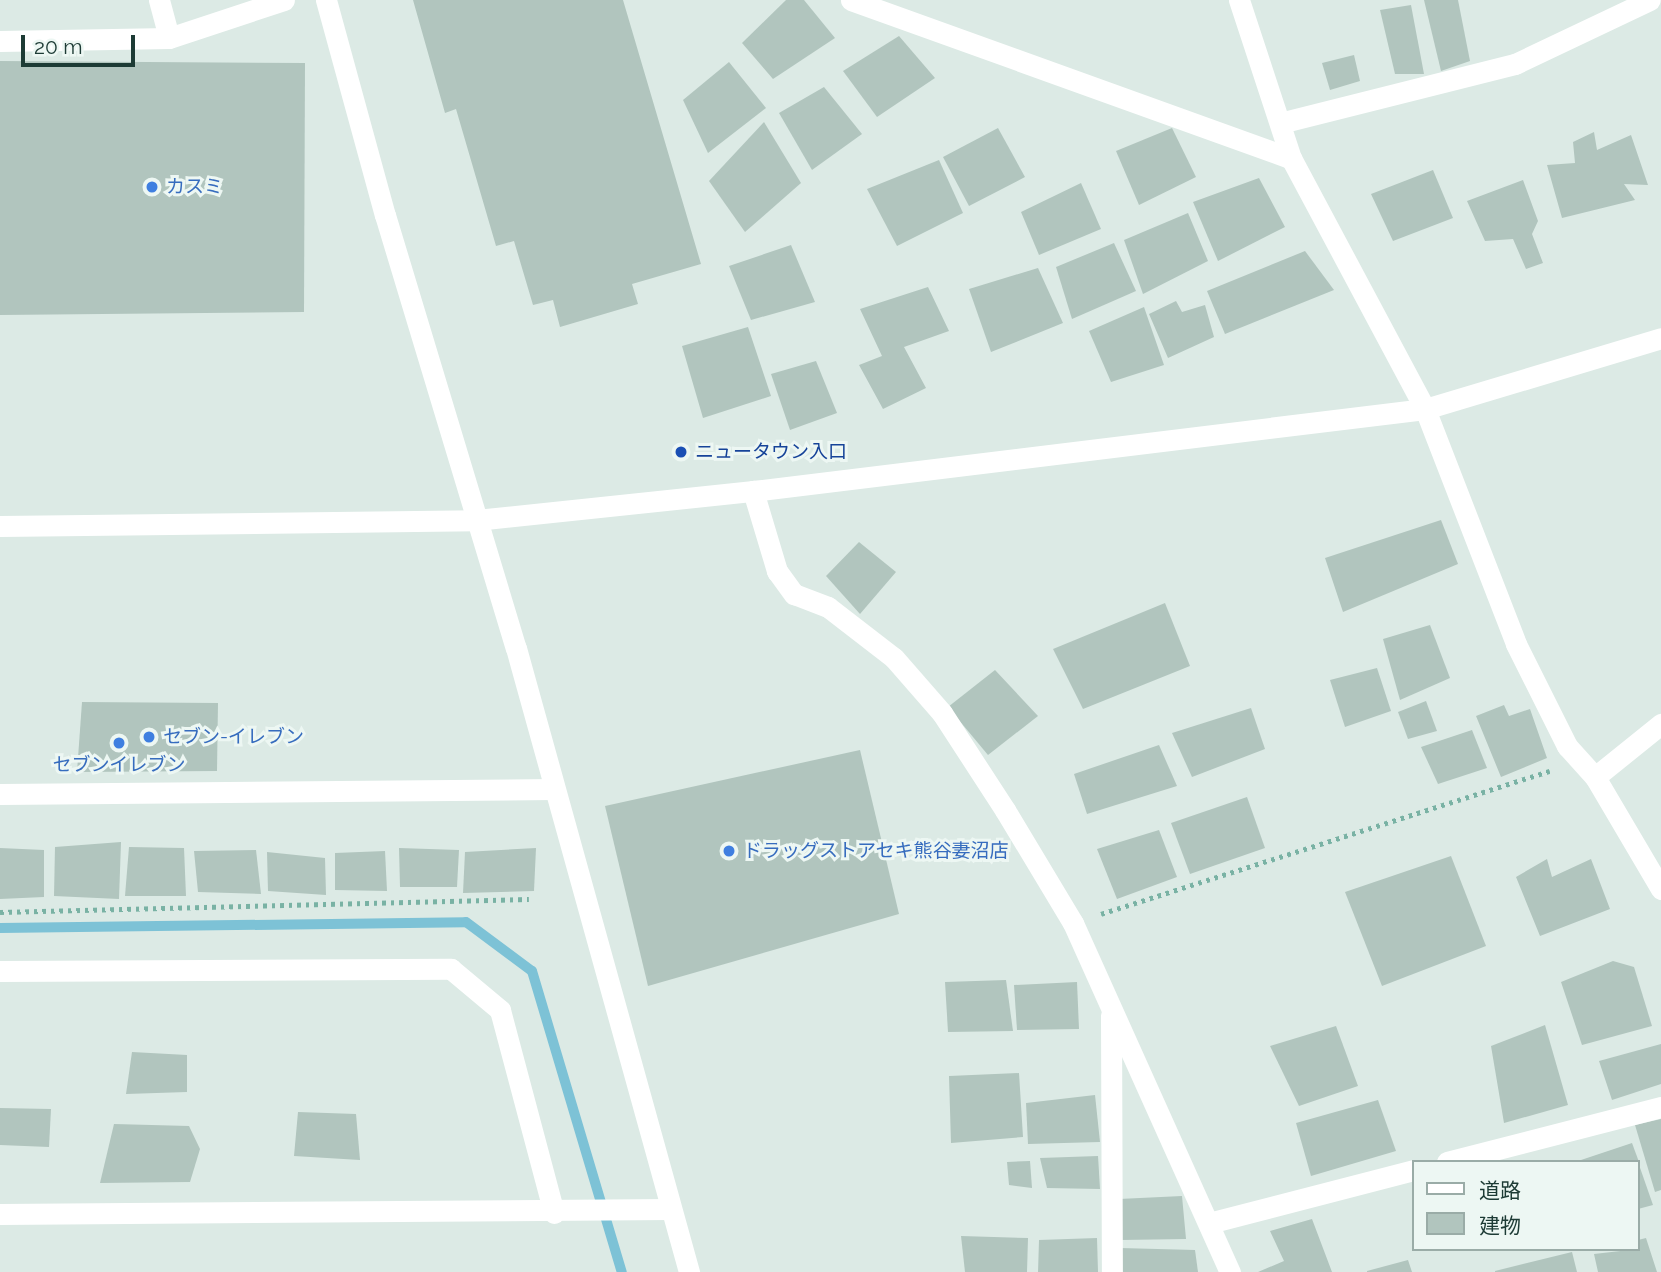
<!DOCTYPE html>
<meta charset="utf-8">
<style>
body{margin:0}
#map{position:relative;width:1661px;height:1272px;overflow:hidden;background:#dceae5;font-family:Raleway,"Noto Sans JP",sans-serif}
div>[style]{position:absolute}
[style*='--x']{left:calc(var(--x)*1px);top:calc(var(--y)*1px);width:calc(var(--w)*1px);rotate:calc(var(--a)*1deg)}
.stream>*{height:10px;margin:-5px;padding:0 5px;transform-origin:5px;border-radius:5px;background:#7dc2d6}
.building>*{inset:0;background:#b1c5be}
.path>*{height:4.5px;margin-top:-2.25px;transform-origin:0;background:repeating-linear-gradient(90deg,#79b2a4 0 3.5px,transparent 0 8.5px)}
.minor>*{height:21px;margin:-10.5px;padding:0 10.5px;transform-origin:10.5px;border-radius:10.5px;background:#fff}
.dots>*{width:19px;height:19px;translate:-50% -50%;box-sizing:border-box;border:4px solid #edf7f3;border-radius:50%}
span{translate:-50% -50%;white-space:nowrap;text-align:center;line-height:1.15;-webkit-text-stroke:6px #edf7f3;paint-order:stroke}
.shop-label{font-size:19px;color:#366cbe}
.left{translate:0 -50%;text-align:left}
.transit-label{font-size:19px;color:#164399}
.legend{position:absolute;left:1412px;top:1160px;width:228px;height:91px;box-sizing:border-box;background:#edf7f3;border:2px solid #9aaca7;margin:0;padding:9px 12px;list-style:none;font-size:21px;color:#1d3b35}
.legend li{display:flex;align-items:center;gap:14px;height:35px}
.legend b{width:35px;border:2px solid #9aaca7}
.scale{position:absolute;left:21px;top:35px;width:114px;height:32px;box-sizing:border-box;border:4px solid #1d3b35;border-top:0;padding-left:9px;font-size:21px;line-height:24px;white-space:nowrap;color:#1d3b35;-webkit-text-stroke:5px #edf7f3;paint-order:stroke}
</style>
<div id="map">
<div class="stream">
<div style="--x:0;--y:928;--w:466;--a:-0.7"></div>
<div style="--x:466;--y:922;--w:82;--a:36.6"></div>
<div style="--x:532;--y:971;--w:314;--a:73.4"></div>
</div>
<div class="building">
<div style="clip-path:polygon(413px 0,623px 0,701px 264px,632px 284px,638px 304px,560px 327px,553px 300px,533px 305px,514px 241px,496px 246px,456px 109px,445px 113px)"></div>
<div style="clip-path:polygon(786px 0,804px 0,835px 38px,773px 79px,742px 43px)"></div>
<div style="clip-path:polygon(1424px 0,1458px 0,1470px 61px,1441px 71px)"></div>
<div style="clip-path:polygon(1411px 5px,1424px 74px,1395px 74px,1380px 10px)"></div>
<div style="clip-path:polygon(899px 36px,935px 78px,877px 117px,843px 71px)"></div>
<div style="clip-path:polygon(1354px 55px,1360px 81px,1330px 90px,1322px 63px)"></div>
<div style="clip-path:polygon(0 61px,305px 63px,304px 312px,0 315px)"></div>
<div style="clip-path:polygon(729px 62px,766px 108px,708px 153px,683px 100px)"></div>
<div style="clip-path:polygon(824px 87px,862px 134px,812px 170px,779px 113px)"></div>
<div style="clip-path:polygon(764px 122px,801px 183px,745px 232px,709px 181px)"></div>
<div style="clip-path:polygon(998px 128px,1025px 177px,969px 206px,943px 157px)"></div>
<div style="clip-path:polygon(1172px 128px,1196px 177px,1139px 205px,1116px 151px)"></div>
<div style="clip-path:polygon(1594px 132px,1597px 150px,1631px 135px,1648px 185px,1624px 184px,1635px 200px,1562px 218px,1547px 165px,1575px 163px,1573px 142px)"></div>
<div style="clip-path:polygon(939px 160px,963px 213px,897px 246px,867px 189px)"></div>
<div style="clip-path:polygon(1433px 170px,1453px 218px,1393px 241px,1371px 194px)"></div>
<div style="clip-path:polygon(1259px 178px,1285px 227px,1218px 261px,1193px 202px)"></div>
<div style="clip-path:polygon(1523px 180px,1538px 221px,1532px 234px,1543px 263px,1526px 269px,1513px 239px,1485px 241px,1467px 201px)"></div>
<div style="clip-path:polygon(1081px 183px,1101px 229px,1039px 255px,1021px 212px)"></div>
<div style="clip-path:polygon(1188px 213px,1208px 261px,1143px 294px,1124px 240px)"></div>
<div style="clip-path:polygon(1114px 243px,1136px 291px,1072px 319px,1056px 267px)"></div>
<div style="clip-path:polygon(791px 245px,815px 302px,751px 320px,729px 266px)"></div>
<div style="clip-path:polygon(1305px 251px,1334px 290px,1225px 334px,1207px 291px)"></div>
<div style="clip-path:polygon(1038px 268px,1063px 323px,991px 352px,969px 289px)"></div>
<div style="clip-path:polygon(928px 287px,949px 331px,904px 347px,926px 388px,883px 409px,859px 365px,882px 356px,860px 309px)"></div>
<div style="clip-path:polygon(1176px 301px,1182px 312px,1205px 305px,1214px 337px,1168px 358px,1149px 314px)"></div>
<div style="clip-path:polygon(1144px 307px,1164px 365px,1111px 382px,1089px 331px)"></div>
<div style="clip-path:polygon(748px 327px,771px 396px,703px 418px,682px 346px)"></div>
<div style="clip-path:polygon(816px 361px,837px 413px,790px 430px,771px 374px)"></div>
<div style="clip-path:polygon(1441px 520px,1458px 564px,1343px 612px,1325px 558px)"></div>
<div style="clip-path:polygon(859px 542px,896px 572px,860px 614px,826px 576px)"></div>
<div style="clip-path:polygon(1165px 603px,1190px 666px,1083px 709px,1053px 649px)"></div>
<div style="clip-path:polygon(1430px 625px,1450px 678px,1400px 700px,1383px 639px)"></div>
<div style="clip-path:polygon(1377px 668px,1391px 711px,1345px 727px,1330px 680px)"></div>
<div style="clip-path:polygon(995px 670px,1038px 716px,988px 755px,948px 707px)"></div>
<div style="clip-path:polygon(1426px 701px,1437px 731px,1408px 739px,1398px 712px)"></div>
<div style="clip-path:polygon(82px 702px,218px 703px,217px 771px,77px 772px)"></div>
<div style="clip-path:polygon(1504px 705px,1509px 716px,1530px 709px,1547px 758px,1501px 777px,1476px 716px)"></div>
<div style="clip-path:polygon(1251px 708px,1265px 749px,1192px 777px,1172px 733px)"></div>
<div style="clip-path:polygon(1472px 730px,1487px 768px,1438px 784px,1421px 747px)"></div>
<div style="clip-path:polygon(1159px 745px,1177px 786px,1087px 814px,1074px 774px)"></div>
<div style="clip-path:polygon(860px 750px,899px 914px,648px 986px,605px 806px)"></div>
<div style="clip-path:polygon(1247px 797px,1265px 848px,1190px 874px,1171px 823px)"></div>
<div style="clip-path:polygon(1159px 830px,1177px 877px,1117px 899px,1097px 849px)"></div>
<div style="clip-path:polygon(121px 842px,119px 899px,54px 896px,55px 847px)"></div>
<div style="clip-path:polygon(129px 847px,184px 848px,186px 896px,125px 896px)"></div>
<div style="clip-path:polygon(0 848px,44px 850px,44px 897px,0 899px)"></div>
<div style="clip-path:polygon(399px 848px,459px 850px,457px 887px,400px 887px)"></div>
<div style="clip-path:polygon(536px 848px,534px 891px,463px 893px,465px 852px)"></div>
<div style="clip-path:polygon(256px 850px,261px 894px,198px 892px,194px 851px)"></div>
<div style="clip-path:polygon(385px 851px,387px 891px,335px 890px,335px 853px)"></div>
<div style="clip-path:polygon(267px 852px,325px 858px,326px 895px,268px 891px)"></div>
<div style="clip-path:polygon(1451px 856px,1486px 946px,1382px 986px,1345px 892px)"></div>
<div style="clip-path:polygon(1547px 859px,1552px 877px,1591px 859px,1610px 909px,1540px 936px,1516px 877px)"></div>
<div style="clip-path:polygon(1613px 961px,1634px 967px,1652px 1026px,1582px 1045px,1561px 982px)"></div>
<div style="clip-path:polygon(1006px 980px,1013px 1031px,948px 1032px,945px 982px)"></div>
<div style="clip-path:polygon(1077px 982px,1079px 1029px,1017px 1030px,1014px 985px)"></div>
<div style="clip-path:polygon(1545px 1025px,1568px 1105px,1504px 1123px,1491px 1046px)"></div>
<div style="clip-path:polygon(1336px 1026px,1358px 1086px,1299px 1106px,1270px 1046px)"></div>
<div style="clip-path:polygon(1661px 1044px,1661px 1084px,1612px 1100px,1599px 1061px)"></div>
<div style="clip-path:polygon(132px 1052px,187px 1055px,187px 1092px,126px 1094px)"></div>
<div style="clip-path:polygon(1019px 1073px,1023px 1137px,951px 1143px,949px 1076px)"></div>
<div style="clip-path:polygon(1095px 1095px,1100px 1142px,1028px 1144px,1026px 1103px)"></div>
<div style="clip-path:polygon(1378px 1100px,1396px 1151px,1311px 1176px,1296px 1123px)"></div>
<div style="clip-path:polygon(0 1108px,51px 1109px,49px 1147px,0 1145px)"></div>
<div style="clip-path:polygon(298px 1112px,356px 1114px,360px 1160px,294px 1156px)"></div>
<div style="clip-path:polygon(1661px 1119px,1661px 1190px,1655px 1192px,1635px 1125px)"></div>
<div style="clip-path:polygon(114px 1124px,189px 1126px,200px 1149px,190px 1182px,100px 1183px)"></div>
<div style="clip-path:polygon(1632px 1143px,1639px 1162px,1578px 1162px,1578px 1161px)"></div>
<div style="clip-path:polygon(1098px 1156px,1100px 1189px,1047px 1188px,1040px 1158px)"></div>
<div style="clip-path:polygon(1030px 1161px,1032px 1188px,1009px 1185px,1007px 1162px)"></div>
<div style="clip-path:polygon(1638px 1162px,1653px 1205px,1638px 1209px)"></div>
<div style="clip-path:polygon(1182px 1196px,1186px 1239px,1121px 1240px,1119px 1199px)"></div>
<div style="clip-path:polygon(1312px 1219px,1332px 1272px,1258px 1272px,1284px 1261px,1270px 1231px)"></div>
<div style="clip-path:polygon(961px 1236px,1028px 1238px,1027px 1272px,965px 1272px)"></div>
<div style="clip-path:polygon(1097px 1238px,1098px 1272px,1038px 1272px,1039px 1240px)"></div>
<div style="clip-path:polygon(1646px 1238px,1657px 1272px,1598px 1272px,1594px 1254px,1638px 1249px,1638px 1240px)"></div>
<div style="clip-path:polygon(1120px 1248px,1195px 1250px,1198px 1272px,1121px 1272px)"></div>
<div style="clip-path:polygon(1572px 1252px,1577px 1272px,1495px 1272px,1495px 1271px)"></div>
<div style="clip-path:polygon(1408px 1260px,1412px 1272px,1367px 1272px,1367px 1271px)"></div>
</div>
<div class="path">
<div style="--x:0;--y:912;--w:529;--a:-1.41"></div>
<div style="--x:1101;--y:914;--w:471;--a:-17.7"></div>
</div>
<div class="minor">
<div style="--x:159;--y:0;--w:39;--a:75"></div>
<div style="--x:326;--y:0;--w:223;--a:74.7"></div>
<div style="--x:385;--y:215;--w:452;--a:73.2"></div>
<div style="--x:516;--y:648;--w:648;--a:74.5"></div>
<div style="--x:851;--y:0;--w:468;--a:19.8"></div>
<div style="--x:1239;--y:0;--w:166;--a:71.8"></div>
<div style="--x:1291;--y:158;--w:285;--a:61.9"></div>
<div style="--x:1425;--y:409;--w:252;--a:68.8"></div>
<div style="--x:1516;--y:644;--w:114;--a:63.4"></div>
<div style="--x:1567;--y:746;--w:42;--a:47.9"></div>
<div style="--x:1595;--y:777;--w:130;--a:59.5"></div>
<div style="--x:0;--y:41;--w:169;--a:-1"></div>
<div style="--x:169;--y:38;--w:121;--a:-18.3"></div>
<div style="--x:1280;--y:123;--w:242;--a:-14.1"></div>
<div style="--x:1515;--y:64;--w:149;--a:-25.4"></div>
<div style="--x:753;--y:491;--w:84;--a:73.3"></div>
<div style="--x:777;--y:571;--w:29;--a:54"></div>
<div style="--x:794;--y:594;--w:36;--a:21"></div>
<div style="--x:828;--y:607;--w:83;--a:37.7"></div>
<div style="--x:894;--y:658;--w:73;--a:48.9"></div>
<div style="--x:942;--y:713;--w:116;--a:57"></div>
<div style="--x:1005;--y:810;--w:132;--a:59"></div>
<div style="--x:1073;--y:923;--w:383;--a:65.8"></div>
<div style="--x:0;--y:526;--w:476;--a:-0.7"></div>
<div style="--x:476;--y:520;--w:279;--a:-6"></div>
<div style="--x:753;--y:491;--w:677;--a:-6.96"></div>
<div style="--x:1425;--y:409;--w:246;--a:-16.7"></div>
<div style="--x:1595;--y:777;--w:85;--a:-38.8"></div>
<div style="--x:0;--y:794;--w:553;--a:-0.52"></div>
<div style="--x:0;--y:971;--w:451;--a:-0.3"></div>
<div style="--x:451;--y:969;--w:64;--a:39.9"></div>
<div style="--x:500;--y:1010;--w:210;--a:75.1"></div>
<div style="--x:1111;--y:1015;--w:257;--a:89.8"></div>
<div style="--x:1447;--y:1162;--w:221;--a:-14.4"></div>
<div style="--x:0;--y:1214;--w:671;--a:-0.43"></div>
<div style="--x:1209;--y:1223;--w:212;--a:-14.5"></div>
</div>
<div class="dots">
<div style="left:152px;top:187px;background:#3f7fe0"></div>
<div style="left:681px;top:452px;background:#1a4fb4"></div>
<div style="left:149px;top:737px;background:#3f7fe0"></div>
<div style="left:119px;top:743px;background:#3f7fe0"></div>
<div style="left:729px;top:851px;background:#3f7fe0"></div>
</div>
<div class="shop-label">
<span class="left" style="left:166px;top:187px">カスミ</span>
<span class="left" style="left:163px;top:737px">セブン-イレブン</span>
<span style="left:119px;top:765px">セブンイレブン</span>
<span class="left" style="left:743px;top:851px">ドラッグストアセキ熊谷妻沼店</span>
</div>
<div class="transit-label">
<span class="left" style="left:695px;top:452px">ニュータウン入口</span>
</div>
<ul class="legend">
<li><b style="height:9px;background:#fff"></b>道路</li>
<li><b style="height:19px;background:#b1c5be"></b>建物</li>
</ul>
<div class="scale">20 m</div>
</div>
